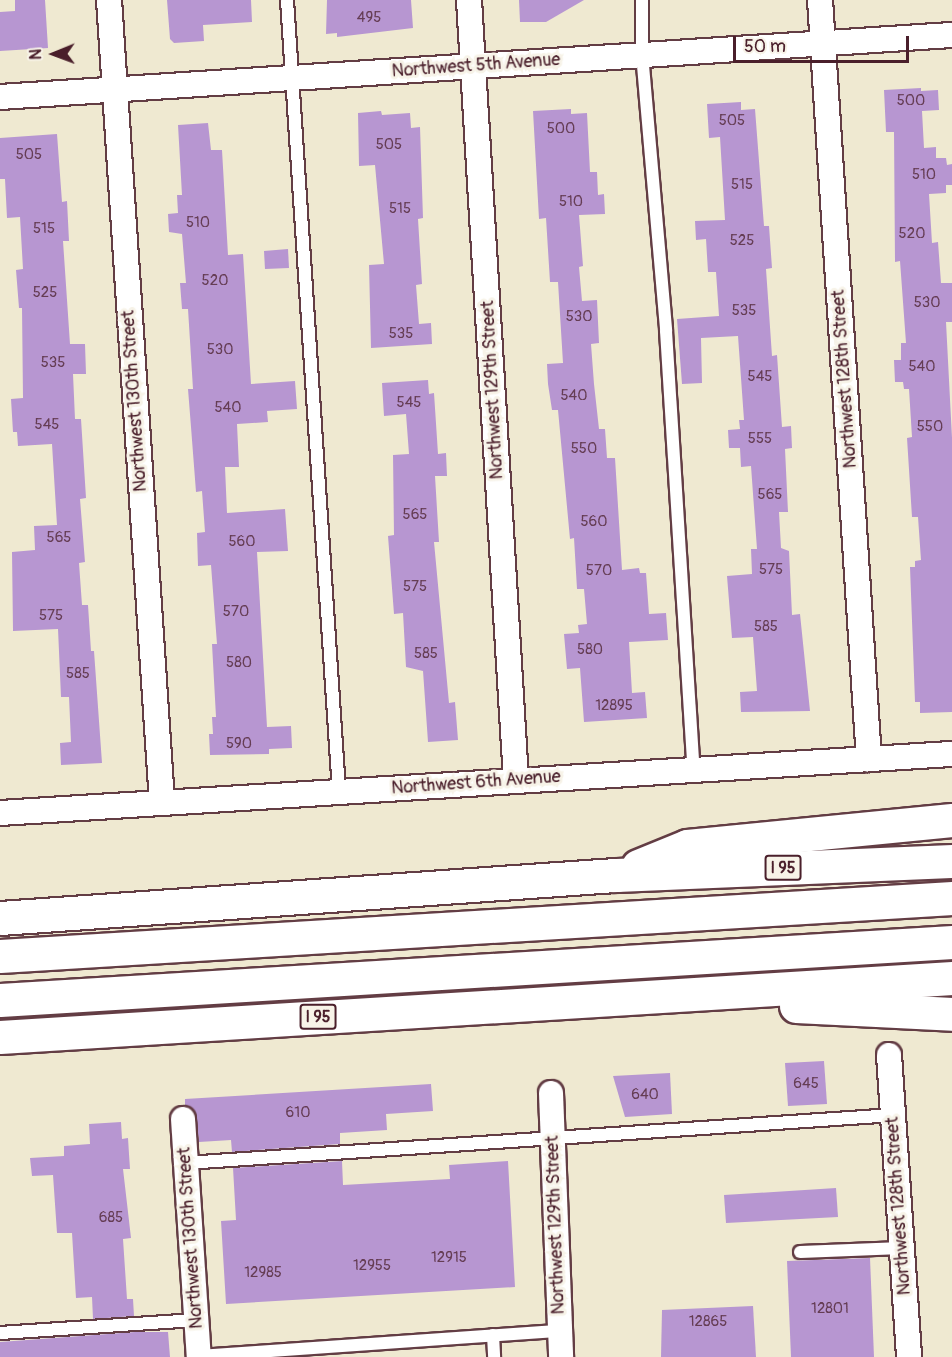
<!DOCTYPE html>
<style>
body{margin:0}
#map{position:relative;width:952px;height:1357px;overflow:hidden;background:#efe9d1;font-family:Pangolin,sans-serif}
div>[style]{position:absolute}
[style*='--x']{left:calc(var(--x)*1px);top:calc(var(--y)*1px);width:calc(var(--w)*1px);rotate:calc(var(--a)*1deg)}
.building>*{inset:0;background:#b796d1}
.roads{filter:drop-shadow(2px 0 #633d44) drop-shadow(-2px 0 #633d44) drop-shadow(0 2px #633d44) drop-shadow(0 -2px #633d44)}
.service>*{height:12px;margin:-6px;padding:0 6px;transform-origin:6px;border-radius:6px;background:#fff}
.minor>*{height:24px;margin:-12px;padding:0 12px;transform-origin:12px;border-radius:12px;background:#fff}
.motorway>*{height:33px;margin:-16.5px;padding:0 16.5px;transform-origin:16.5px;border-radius:16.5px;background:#fff}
span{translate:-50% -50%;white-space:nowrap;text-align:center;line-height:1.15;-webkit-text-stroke:6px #f7f3e8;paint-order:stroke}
.number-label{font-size:15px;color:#653d54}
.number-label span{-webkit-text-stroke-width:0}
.shield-label span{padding:2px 4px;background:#f7f3e8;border:2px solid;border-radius:4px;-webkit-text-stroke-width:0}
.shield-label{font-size:16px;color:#4a1f2b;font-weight:700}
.street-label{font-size:18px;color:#4a1f2b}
.north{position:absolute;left:24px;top:24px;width:60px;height:60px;-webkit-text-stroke:4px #f7f3e8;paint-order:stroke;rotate:269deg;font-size:16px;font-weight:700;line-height:24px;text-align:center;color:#4a1f2b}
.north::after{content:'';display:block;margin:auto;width:21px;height:27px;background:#4a1f2b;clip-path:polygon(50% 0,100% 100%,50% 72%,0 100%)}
.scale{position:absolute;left:733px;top:36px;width:176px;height:27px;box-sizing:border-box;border:3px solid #4a1f2b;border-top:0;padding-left:8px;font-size:18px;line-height:21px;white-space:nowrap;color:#4a1f2b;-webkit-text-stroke:4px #f7f3e8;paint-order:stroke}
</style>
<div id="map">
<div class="building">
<div style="clip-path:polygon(15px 0,45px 0,48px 48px,0 51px,0 12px,15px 11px)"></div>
<div style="clip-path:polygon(167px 0,251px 0,252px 22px,203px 25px,204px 41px,174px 43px,170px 39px)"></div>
<div style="clip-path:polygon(327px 0,411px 0,413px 28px,337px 37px,337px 33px,326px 34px)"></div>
<div style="clip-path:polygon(519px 0,584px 0,546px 22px,520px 22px)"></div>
<div style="clip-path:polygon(921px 88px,921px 91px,938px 90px,939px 110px,922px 111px,924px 148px,936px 147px,936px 158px,946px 158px,947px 165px,952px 164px,952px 185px,946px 185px,946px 193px,929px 194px,932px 243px,938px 242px,941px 283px,952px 283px,952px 322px,946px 322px,952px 438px,952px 712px,920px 713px,920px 702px,915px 702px,910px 567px,915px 567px,915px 561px,921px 560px,918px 517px,912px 517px,907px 438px,912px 437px,909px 389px,904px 389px,903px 382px,895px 382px,894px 360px,901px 360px,901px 343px,906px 343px,900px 261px,895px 262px,894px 132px,886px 132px,884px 90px)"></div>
<div style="clip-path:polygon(741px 102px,741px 110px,755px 109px,764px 226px,769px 226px,772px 268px,766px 269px,772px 356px,777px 355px,782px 427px,791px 426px,792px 448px,785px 449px,788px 512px,779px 512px,781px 548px,789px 551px,792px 615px,800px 614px,810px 711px,741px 712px,740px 692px,757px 691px,753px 637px,732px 638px,727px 576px,752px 574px,751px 549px,757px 549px,751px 466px,741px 467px,740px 448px,729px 448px,728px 430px,740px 429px,739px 420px,744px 420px,738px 336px,701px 338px,702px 383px,682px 384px,677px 319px,719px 316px,716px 272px,708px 272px,706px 239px,696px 240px,695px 221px,725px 220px,720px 137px,709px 138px,707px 104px)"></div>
<div style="clip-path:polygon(571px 109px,571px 114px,587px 113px,590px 172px,597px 172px,598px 195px,604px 194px,605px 214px,579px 215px,583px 266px,579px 267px,582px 301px,597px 300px,599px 343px,591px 344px,594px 384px,599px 429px,605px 429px,607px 458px,615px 458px,622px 570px,639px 568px,640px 573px,646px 573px,649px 614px,666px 613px,668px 640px,629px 642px,632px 693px,645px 692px,647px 718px,584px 722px,580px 668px,567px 669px,564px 634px,579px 633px,578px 625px,587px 624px,584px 589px,577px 589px,574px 538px,570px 539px,558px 410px,552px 410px,548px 384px,547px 364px,563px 363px,558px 282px,550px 282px,546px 218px,539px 219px,533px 111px)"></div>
<div style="clip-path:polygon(381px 111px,382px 115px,410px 113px,411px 128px,420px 127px,423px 218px,418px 219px,422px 284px,416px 285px,419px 324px,431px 323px,432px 344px,371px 348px,369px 265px,384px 264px,375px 165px,359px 166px,358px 113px)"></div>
<div style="clip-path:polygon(208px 123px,211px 150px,222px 150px,228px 255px,243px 254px,251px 384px,295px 381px,297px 409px,267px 411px,268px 422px,237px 424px,239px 467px,225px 467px,227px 513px,285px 509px,288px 551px,257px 552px,267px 727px,291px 726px,292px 748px,269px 749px,269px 754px,210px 755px,209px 734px,213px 734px,212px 717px,216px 717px,212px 644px,217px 644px,211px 565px,198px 566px,197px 533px,205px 532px,202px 491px,196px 492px,191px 427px,188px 389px,193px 389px,188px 309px,182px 309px,180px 283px,186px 283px,182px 234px,169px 232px,168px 214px,178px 213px,177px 195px,182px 195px,178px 125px)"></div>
<div style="clip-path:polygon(57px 134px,62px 202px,67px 201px,69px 241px,63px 241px,70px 344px,85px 344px,86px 374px,73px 374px,75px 419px,81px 419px,86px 498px,80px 499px,85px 562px,79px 563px,82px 605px,88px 605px,91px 651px,94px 651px,102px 763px,61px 765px,60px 743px,71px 742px,69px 697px,61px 697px,58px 629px,13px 631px,12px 552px,35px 550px,34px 526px,57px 525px,52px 444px,18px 446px,17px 432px,13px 432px,11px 399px,23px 398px,22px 308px,19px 308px,16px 270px,23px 269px,20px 217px,7px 218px,5px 179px,0 179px,0 138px)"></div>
<div style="clip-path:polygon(288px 249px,289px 268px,265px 269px,264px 251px)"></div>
<div style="clip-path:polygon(428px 380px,429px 394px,434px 393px,438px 454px,446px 453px,447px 476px,435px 476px,439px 542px,434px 542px,449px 703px,455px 702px,458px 740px,428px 742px,423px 671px,406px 667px,403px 613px,394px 614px,388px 536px,394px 535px,393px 455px,409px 454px,406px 414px,384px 416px,382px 383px)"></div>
<div style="clip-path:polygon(824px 1061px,827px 1104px,788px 1106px,785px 1063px)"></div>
<div style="clip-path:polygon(670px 1073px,672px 1114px,625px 1117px,613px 1076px)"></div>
<div style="clip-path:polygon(431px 1084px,433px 1111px,386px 1114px,387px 1130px,340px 1133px,340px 1144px,232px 1152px,231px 1140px,199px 1142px,195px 1112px,185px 1105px,185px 1099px)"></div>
<div style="clip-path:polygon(121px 1122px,122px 1139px,128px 1138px,129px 1154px,130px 1169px,123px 1169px,131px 1238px,123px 1239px,127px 1299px,133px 1299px,134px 1316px,93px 1319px,92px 1297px,76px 1298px,72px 1233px,57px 1233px,53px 1175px,32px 1176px,30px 1158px,64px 1156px,64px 1146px,90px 1144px,89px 1124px)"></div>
<div style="clip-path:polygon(342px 1161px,343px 1185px,450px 1179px,449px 1165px,508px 1161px,515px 1287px,226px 1304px,221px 1221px,236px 1220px,233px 1168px)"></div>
<div style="clip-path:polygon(836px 1188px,838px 1217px,726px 1223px,724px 1195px)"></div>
<div style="clip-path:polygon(870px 1258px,874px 1357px,791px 1357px,787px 1261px)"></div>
<div style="clip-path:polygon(753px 1306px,756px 1357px,661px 1357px,662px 1310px)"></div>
<div style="clip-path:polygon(135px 1332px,168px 1332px,170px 1357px,0 1357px,0 1342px)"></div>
</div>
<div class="roads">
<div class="service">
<div style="--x:287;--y:0;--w:794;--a:86.24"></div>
<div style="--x:642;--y:0;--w:54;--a:90"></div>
<div style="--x:642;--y:54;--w:278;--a:85"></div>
<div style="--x:666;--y:331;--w:440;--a:86.4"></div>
<div style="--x:186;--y:1163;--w:710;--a:-3.88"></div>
<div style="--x:800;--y:1252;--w:102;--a:-2.2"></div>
<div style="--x:0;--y:1333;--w:197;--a:-3.8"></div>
<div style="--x:493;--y:1335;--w:22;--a:87"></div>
<div style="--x:199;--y:1356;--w:362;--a:-4"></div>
</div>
<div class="minor">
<div style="--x:109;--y:0;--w:805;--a:86.22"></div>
<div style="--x:469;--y:0;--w:781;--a:86.55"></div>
<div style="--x:820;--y:0;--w:761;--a:86.31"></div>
<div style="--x:0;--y:97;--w:954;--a:-3.73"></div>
<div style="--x:0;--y:813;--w:954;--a:-3.55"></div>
<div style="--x:889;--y:1055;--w:303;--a:86.2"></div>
<div style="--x:551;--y:1093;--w:264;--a:87.8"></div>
<div style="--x:183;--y:1119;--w:239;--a:86.2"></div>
</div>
<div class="motorway">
<div style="--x:638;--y:866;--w:53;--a:-22.2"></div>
<div style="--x:687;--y:846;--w:266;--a:-5.6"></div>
<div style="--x:0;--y:918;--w:617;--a:-4"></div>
<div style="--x:615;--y:875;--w:337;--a:-2.4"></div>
<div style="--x:0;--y:956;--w:954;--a:-3.49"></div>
<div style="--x:0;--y:1000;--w:954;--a:-3.49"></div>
<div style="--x:796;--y:1006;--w:156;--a:2.9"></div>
<div style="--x:0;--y:1037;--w:954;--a:-3.55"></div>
</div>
</div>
<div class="number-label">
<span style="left:369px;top:18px">495</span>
<span style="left:911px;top:101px">500</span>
<span style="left:732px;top:121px">505</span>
<span style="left:561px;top:129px">500</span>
<span style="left:389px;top:145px">505</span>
<span style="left:29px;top:155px">505</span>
<span style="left:924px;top:175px">510</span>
<span style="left:742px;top:185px">515</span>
<span style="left:571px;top:202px">510</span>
<span style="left:400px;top:209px">515</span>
<span style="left:198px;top:223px">510</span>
<span style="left:44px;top:229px">515</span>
<span style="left:912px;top:234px">520</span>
<span style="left:742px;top:241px">525</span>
<span style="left:215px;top:281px">520</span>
<span style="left:45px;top:293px">525</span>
<span style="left:927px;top:303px">530</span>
<span style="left:744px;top:311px">535</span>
<span style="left:579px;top:317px">530</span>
<span style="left:401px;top:334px">535</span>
<span style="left:220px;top:350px">530</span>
<span style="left:53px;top:363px">535</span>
<span style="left:922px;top:367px">540</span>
<span style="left:760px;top:377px">545</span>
<span style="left:574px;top:396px">540</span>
<span style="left:409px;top:403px">545</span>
<span style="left:228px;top:408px">540</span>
<span style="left:47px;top:425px">545</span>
<span style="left:930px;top:427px">550</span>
<span style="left:760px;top:439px">555</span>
<span style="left:584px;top:449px">550</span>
<span style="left:770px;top:495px">565</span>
<span style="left:415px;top:515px">565</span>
<span style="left:594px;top:522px">560</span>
<span style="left:59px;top:538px">565</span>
<span style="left:242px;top:542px">560</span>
<span style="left:771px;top:570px">575</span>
<span style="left:599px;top:571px">570</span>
<span style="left:415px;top:587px">575</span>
<span style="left:236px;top:612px">570</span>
<span style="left:51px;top:616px">575</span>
<span style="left:766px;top:627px">585</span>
<span style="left:590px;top:650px">580</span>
<span style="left:426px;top:654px">585</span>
<span style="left:239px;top:663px">580</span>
<span style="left:78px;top:674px">585</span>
<span style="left:614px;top:706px">12895</span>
<span style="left:239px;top:744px">590</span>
<span style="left:806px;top:1084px">645</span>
<span style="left:645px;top:1095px">640</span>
<span style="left:298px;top:1113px">610</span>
<span style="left:111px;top:1218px">685</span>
<span style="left:449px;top:1258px">12915</span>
<span style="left:372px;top:1266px">12955</span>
<span style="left:263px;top:1273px">12985</span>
<span style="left:830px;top:1309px">12801</span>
<span style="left:708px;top:1322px">12865</span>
</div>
<div class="shield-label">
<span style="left:783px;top:868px">I 95</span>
<span style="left:318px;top:1017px">I 95</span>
</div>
<div class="street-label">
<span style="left:476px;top:66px;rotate:-4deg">Northwest 5th Avenue</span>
<span style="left:845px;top:379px;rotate:-94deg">Northwest 128th Street</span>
<span style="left:493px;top:390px;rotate:-93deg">Northwest 129th Street</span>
<span style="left:135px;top:401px;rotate:-94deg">Northwest 130th Street</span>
<span style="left:476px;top:783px;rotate:-4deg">Northwest 6th Avenue</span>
<span style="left:899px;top:1206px;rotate:-94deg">Northwest 128th Street</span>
<span style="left:556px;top:1225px;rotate:-92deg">Northwest 129th Street</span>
<span style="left:191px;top:1238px;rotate:-94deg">Northwest 130th Street</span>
</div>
<div class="north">N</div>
<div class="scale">50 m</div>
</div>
